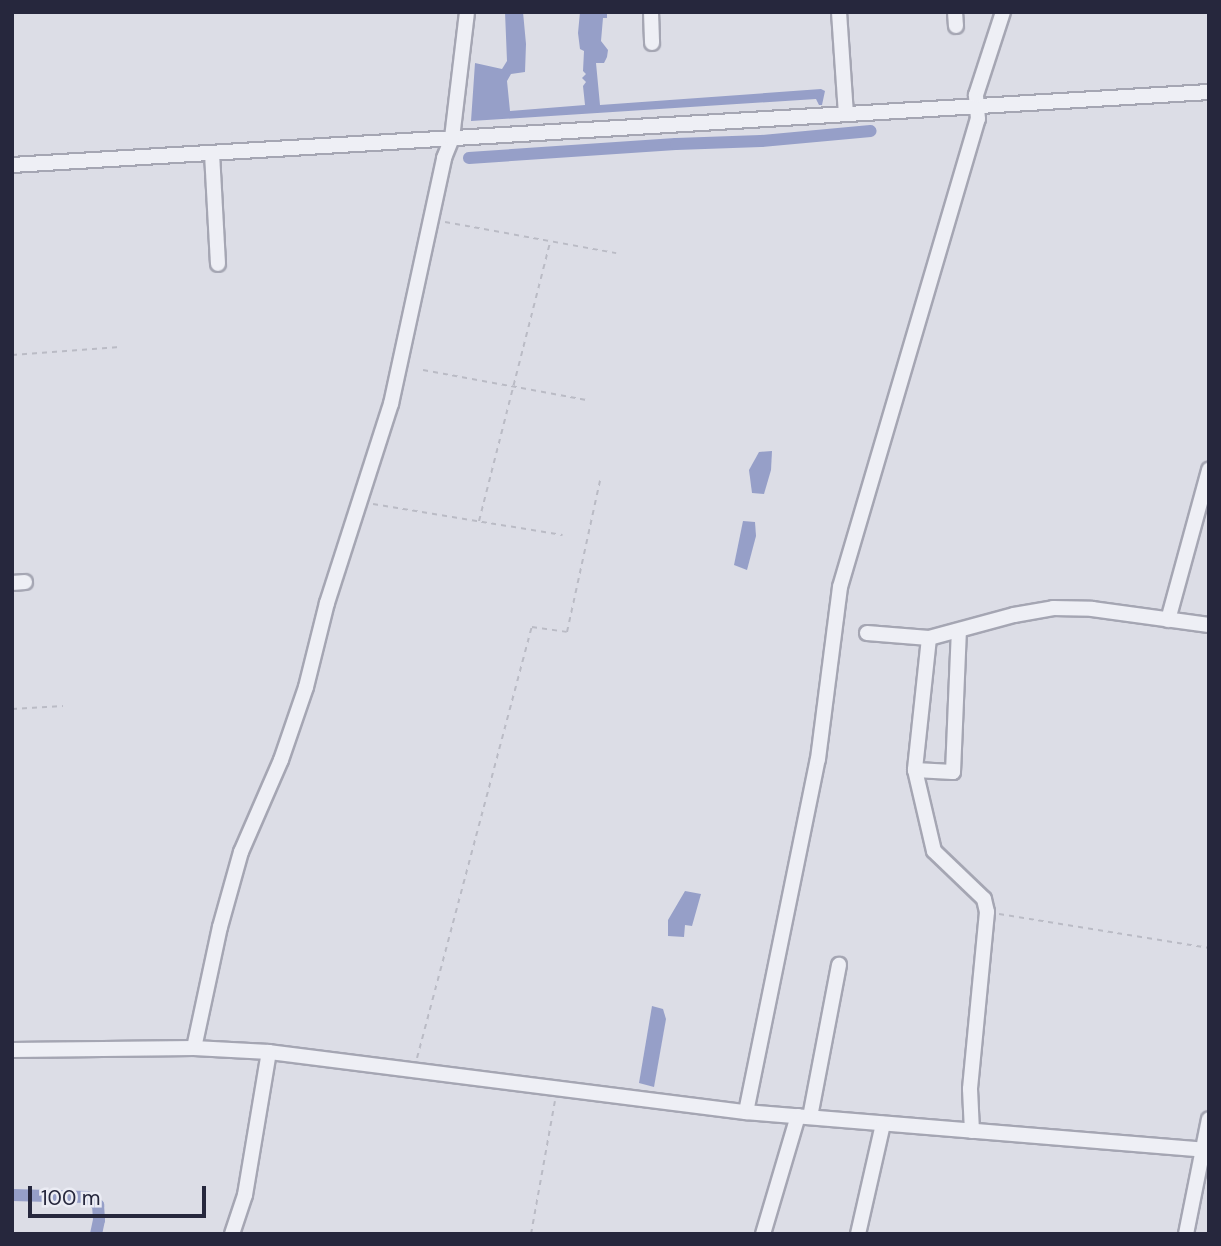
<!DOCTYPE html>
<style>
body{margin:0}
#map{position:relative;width:1221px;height:1246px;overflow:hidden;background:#dcdde6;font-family:"DM Sans",sans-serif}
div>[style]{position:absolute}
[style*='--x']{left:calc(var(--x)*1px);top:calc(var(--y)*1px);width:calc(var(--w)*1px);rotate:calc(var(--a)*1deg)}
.water>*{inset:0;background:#969fc8}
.canal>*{height:12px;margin:-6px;padding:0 6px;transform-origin:6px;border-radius:6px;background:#969fc8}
.path>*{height:2px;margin-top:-1px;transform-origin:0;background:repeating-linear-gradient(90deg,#babbc5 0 5px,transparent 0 10px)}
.roads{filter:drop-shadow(2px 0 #a5a6b3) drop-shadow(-2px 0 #a5a6b3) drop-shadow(0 2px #a5a6b3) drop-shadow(0 -2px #a5a6b3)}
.minor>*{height:14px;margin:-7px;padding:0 7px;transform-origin:7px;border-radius:7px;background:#eeeff5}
span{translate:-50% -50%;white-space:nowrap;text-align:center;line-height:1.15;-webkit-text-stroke:6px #ebecf4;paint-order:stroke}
.frame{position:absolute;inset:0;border:14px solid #26273d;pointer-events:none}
.scale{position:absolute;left:28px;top:1186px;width:178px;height:32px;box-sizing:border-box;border:4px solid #26273d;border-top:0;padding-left:9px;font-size:21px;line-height:24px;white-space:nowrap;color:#26273d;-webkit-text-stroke:5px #ebecf4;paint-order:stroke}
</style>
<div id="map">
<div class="water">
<div style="clip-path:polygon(505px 12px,523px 12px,526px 44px,525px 72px,511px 74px,507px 81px,510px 111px,585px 105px,583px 86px,586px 82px,582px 78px,586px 74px,583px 71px,584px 51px,580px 49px,578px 33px,580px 12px,607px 12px,607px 18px,603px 18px,601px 41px,608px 50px,607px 57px,604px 63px,596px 63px,600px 105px,821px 89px,825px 91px,822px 105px,819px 105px,816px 99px,471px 121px,475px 63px,502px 69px,507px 61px)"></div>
<div style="clip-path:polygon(772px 451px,771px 470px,764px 494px,752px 493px,749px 470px,759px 452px)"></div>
<div style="clip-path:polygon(743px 521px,755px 522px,756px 536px,747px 570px,734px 565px)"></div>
<div style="clip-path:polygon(685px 891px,701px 894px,692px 926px,685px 925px,684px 937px,668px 936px,668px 920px)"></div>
<div style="clip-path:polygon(652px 1006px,663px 1009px,666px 1019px,654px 1087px,639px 1083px)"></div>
</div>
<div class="canal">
<div style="--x:469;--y:158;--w:207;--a:-3.9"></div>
<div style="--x:676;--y:144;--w:85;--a:-2"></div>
<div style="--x:761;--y:141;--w:110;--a:-5.2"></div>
<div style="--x:12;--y:1195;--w:75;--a:1.5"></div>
<div style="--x:87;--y:1197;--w:14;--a:36"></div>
<div style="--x:98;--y:1205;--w:15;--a:86"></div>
<div style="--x:99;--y:1220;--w:14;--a:102"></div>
</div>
<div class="path">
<div style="--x:445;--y:222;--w:174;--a:10.3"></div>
<div style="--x:12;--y:355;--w:108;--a:-4.2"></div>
<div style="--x:423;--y:370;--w:166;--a:10.4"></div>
<div style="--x:373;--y:504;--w:192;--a:9.3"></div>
<div style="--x:479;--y:521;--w:288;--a:-75.7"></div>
<div style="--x:12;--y:709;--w:51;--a:-3.4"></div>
<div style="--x:999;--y:914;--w:213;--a:9.2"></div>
<div style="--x:417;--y:1058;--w:446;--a:-75.1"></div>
<div style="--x:532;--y:627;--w:35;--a:8"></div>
<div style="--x:567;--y:632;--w:155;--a:-77.7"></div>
<div style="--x:531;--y:1234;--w:135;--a:-79.8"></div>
</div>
<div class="roads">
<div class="minor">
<div style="--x:651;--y:12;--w:31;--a:88"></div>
<div style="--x:839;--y:12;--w:102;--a:86.1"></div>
<div style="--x:955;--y:12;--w:14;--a:86"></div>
<div style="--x:212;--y:153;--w:111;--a:86.9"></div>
<div style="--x:12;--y:165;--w:1199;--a:-3.49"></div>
<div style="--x:12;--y:583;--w:13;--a:-4"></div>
<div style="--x:1168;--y:620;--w:156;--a:-74.7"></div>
<div style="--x:867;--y:633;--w:62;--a:4.6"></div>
<div style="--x:929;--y:638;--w:88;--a:-15.1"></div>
<div style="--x:1014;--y:615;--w:40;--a:-10"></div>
<div style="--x:1053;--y:608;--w:39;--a:1"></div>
<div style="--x:1092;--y:609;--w:118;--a:7.8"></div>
<div style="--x:929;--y:638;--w:133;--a:96.1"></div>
<div style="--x:915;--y:770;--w:83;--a:76.8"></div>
<div style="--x:934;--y:851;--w:69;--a:43.8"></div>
<div style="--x:984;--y:899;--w:13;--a:77"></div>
<div style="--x:987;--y:912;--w:178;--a:95.5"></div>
<div style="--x:970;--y:1089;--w:42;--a:87.3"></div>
<div style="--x:915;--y:770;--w:38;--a:3"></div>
<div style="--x:953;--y:772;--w:141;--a:-87.6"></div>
<div style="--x:194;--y:1048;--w:124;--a:-77.9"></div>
<div style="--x:220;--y:927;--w:78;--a:-74.4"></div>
<div style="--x:241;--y:852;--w:100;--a:-66.5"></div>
<div style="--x:281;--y:760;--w:77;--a:-71.1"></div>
<div style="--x:306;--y:687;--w:87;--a:-76"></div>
<div style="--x:327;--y:603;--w:209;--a:-72.2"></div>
<div style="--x:391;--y:404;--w:252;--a:-77.8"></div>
<div style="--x:444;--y:158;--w:22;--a:-68"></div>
<div style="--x:452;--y:138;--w:127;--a:-83.2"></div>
<div style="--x:12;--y:1050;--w:182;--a:-0.6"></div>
<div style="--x:194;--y:1048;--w:75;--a:3.1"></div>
<div style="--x:269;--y:1052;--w:481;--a:7.2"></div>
<div style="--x:746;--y:1112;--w:465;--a:4.7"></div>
<div style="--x:746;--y:1112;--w:360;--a:-78.5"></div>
<div style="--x:818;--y:759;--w:173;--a:-82.7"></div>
<div style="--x:840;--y:587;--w:488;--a:-73.6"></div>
<div style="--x:978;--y:119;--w:24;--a:-95"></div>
<div style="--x:976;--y:95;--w:87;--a:-72"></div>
<div style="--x:810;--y:1117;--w:155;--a:-79.2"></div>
<div style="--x:232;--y:1234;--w:41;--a:-71.6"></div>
<div style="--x:245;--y:1195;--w:145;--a:-80.5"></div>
<div style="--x:763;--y:1234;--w:123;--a:-73.5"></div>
<div style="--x:858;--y:1234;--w:113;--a:-77.2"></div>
<div style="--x:1186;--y:1234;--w:117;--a:-78.7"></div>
</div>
</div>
<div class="frame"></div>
<div class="scale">100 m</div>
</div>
